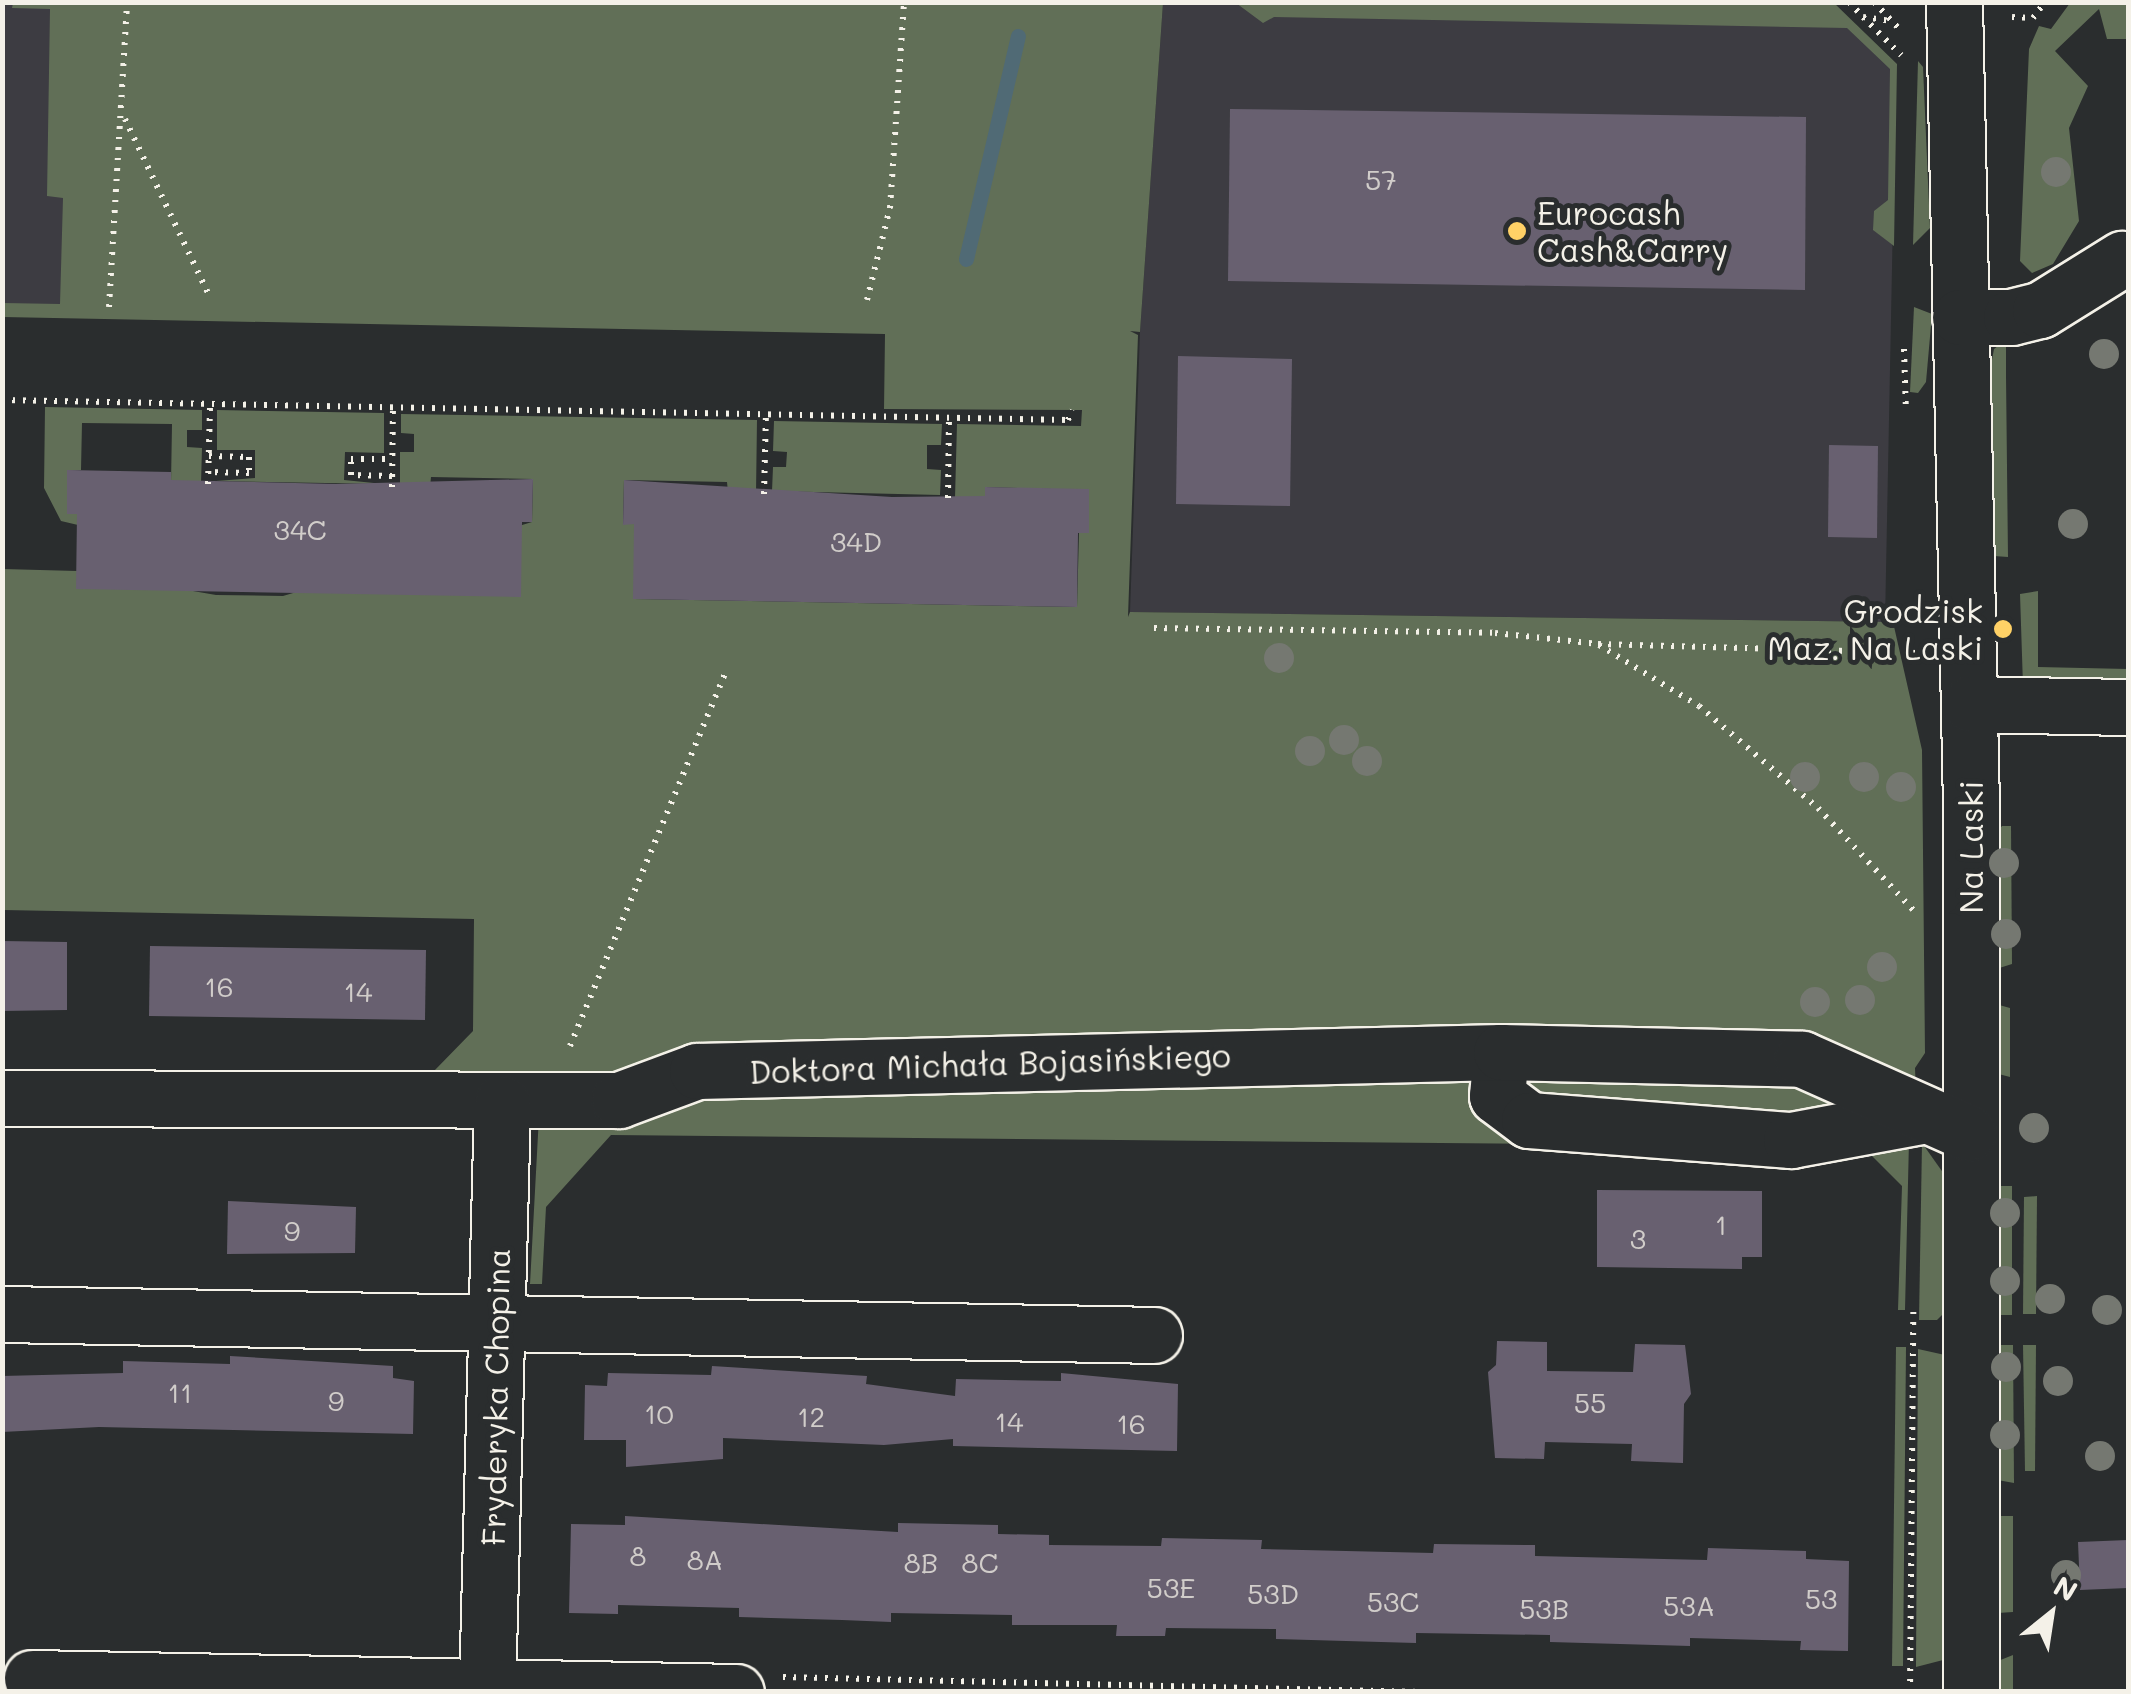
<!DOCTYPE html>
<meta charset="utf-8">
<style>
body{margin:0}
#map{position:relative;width:2131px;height:1694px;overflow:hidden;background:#2a2d2e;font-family:Mali,sans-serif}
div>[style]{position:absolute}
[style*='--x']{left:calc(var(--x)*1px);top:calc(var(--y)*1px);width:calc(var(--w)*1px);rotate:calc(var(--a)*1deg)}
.built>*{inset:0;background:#3d3c42}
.green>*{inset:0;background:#616f57}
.stream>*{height:15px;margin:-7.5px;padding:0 7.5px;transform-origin:7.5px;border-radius:7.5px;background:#506a75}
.building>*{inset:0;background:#686070}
.path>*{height:6px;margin-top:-3px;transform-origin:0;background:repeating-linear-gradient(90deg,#f4f1e8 0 2.5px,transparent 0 10.5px)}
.roads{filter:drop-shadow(2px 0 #f4f1e8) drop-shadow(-2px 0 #f4f1e8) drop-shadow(0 2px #f4f1e8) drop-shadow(0 -2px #f4f1e8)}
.minor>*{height:55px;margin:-27.5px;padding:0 27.5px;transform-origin:27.5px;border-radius:27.5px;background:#2a2d2e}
.trees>*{width:30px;height:30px;margin:-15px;border-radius:50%;background:#757871}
.dots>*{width:28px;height:28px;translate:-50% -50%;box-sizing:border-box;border:5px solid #2a2d2e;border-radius:50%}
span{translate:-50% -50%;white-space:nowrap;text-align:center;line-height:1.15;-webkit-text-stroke:10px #2a2d2e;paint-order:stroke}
.number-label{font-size:28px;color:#d1cdca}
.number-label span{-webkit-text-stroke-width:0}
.poi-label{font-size:32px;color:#f4f1e8}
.left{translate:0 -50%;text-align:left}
.right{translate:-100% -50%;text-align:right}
.street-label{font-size:32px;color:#f4f1e8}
.frame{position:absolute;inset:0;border:5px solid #f4f1e8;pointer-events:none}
.north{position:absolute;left:2001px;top:1564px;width:100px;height:100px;-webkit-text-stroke:8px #2a2d2e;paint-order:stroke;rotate:30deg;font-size:28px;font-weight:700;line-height:40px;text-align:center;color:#f4f1e8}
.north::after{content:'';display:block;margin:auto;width:35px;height:45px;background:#f4f1e8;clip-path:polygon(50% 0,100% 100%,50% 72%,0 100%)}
</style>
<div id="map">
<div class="built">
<div style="clip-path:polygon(3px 3px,82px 3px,74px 311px,3px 309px)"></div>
<div style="clip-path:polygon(1163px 3px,1836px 6px,1896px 65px,1885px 622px,1130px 612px,1140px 332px)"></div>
</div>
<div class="green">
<div style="clip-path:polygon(13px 3px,1163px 3px,1140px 332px,1130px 331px,1138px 335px,1128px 617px,1130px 612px,1893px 622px,1922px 750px,1925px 1053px,1915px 1068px,1916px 1092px,1830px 1049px,593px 1080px,434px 1071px,473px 1031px,474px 919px,3px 910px,3px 569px,77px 571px,216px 595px,283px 596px,532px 522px,533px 479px,431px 477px,430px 488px,400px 488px,400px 452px,414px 452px,414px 434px,401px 433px,401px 414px,757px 420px,756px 494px,728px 493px,727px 482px,624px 480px,623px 524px,634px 524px,634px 599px,1077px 607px,1079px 533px,1089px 533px,1089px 490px,985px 487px,985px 498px,955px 498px,957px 424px,1081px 426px,1082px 410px,884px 409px,885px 334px,3px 317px,3px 303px,60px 304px,63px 198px,47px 196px,50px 9px,12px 8px)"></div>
<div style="clip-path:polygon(1236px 3px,1834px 3px,1897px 64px,1894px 246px,1873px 230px,1874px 211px,1888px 200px,1890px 69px,1847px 28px,1274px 17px,1263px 23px)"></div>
<div style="clip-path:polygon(2070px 3px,2128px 3px,2128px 39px,2107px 39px,2099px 9px,2055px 51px,2088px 86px,2069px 128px,2079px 221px,2053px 264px,2032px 273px,2020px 261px,2029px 49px,2039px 26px,2051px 29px)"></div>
<div style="clip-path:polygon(1918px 61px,1923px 67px,1930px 228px,1913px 245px)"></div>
<div style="clip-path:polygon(1914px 307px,1932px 314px,1926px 382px,1918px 393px,1910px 392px)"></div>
<div style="clip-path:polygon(2006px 340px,2006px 375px,2008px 557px,1994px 556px,1991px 365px,1994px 349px)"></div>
<div style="clip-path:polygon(45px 407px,202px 410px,202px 430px,187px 430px,187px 447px,202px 448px,201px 484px,171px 483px,172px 424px,82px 423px,81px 470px,67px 471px,67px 513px,78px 514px,78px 525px,61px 521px,44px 488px)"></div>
<div style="clip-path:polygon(217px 410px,384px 413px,384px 453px,345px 452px,344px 480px,384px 484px,216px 481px,255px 478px,255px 450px,217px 450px)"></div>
<div style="clip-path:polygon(774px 421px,942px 424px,941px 445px,927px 445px,927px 469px,941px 470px,940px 495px,772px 491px,773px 467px,786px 467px,787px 452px,773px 451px)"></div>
<div style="clip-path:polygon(2038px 591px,2038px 667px,2128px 669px,2128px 687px,2023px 686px,2020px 594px)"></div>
<div style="clip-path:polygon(2002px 826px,2011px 826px,2012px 964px,1993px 970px,1996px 833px)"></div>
<div style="clip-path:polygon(1992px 1003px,2010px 1008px,2010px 1077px,1991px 1072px)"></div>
<div style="clip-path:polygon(1480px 1064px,1539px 1144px,611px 1135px,546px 1207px,542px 1284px,530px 1284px,539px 1116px,682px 1084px)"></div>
<div style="clip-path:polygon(1781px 1068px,1873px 1118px,1551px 1107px,1514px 1072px)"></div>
<div style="clip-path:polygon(1909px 1141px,1905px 1310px,1898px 1310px,1902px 1186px,1864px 1148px)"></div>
<div style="clip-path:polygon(1922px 1143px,1944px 1174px,1944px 1313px,1937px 1320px,1919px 1320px)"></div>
<div style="clip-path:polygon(1997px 1186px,2012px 1186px,2012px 1315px,1998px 1315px)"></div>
<div style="clip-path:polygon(2037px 1196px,2036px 1314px,2023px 1314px,2024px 1197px)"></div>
<div style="clip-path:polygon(1996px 1345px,2013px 1345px,2014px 1483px,1992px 1479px)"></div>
<div style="clip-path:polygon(2023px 1345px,2036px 1345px,2035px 1471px,2025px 1471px)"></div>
<div style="clip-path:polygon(1896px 1347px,1906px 1347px,1903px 1666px,1892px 1666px)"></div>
<div style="clip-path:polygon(1918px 1349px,1945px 1355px,1947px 1659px,1916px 1667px)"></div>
<div style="clip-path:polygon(1999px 1516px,2013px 1516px,2013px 1612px,1998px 1613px,1993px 1523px)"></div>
<div style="clip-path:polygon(2013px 1655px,2013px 1691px,1994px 1691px,1993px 1663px)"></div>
</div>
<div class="stream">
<div style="--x:966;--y:259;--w:229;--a:-76.9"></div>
</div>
<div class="building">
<div style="clip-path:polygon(1230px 109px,1806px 117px,1805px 290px,1228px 281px)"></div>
<div style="clip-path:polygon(1178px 356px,1292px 359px,1290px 506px,1176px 504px)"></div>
<div style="clip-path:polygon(1829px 445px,1878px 446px,1877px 538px,1828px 537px)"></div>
<div style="clip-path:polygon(67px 470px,171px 472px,171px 480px,336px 484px,533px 479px,532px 522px,522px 522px,521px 597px,76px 589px,77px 514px,67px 514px)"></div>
<div style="clip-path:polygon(624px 480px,892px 497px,985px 496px,985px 487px,1089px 489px,1089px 533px,1078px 533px,1077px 607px,633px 599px,634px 524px,623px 525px)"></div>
<div style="clip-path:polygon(2px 941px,67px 942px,67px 1010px,2px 1011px)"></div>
<div style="clip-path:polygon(150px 946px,426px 950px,425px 1020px,149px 1016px)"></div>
<div style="clip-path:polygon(1597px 1190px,1762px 1191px,1762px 1257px,1742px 1257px,1742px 1269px,1597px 1267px)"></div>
<div style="clip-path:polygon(228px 1201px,356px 1207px,355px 1253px,227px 1254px)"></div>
<div style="clip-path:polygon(1497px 1341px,1547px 1342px,1547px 1371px,1633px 1372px,1635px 1344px,1685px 1345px,1691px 1394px,1684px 1404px,1683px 1463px,1631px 1461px,1632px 1444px,1545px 1442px,1544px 1459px,1495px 1458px,1488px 1372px,1496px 1365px)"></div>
<div style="clip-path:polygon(230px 1356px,393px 1366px,393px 1378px,414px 1381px,413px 1434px,99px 1427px,2px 1432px,2px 1376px,123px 1373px,123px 1361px,230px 1364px)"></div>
<div style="clip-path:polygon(712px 1366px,867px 1376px,866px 1384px,955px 1396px,956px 1379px,1061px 1381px,1061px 1373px,1178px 1384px,1177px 1451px,953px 1446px,953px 1439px,884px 1445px,723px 1438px,723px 1459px,626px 1467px,626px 1440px,584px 1440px,585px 1385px,607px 1386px,608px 1373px,711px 1375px)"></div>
<div style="clip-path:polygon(625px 1516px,898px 1532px,898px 1523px,998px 1525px,998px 1534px,1049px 1535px,1049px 1545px,1161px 1546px,1162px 1538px,1262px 1540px,1261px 1549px,1433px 1553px,1434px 1544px,1535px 1545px,1535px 1556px,1707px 1560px,1708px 1548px,1806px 1551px,1806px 1559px,1849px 1561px,1848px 1651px,1800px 1650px,1801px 1641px,1690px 1638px,1690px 1646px,1550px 1642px,1550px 1635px,1416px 1633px,1416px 1643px,1276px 1639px,1276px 1629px,1166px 1628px,1165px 1636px,1116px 1636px,1117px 1625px,1012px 1625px,1012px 1615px,891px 1613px,891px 1622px,842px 1620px,739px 1617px,739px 1608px,618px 1605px,618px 1614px,569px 1613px,571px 1524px,625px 1525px)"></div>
<div style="clip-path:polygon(2128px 1540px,2128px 1588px,2080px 1590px,2078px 1542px)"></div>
</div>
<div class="path">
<div style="--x:1849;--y:2;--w:21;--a:47"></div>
<div style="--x:1863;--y:17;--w:28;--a:8"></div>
<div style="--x:1874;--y:2;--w:38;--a:47"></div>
<div style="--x:1863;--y:17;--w:54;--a:45"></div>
<div style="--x:2012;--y:17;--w:21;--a:3"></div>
<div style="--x:2033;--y:18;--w:20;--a:-53"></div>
<div style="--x:125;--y:119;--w:193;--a:64.5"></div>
<div style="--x:867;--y:300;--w:95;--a:-76"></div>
<div style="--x:890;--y:208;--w:206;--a:-86.1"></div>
<div style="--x:109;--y:307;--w:306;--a:-86.6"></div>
<div style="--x:1904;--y:349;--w:62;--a:88.2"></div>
<div style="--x:2;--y:400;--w:1066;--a:1.07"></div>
<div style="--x:1068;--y:420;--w:11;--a:-68"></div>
<div style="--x:209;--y:456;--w:40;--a:1.4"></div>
<div style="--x:249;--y:457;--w:16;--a:90"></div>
<div style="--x:249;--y:473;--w:40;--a:-178.6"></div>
<div style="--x:392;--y:476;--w:41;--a:-178.6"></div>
<div style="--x:351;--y:475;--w:16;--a:-90"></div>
<div style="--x:351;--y:459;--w:41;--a:0"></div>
<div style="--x:208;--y:484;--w:79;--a:-88.5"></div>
<div style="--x:392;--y:487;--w:79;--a:-89.3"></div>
<div style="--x:764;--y:494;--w:80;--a:-88.6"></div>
<div style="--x:948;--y:498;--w:80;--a:-89.3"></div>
<div style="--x:1154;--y:628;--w:341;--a:0.8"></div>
<div style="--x:1495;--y:633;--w:104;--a:6.1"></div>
<div style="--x:1598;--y:644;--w:319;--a:1.6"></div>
<div style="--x:1599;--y:645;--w:117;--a:31.4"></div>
<div style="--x:1699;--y:706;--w:157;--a:40.6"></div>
<div style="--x:1818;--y:808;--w:144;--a:47"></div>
<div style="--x:570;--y:1046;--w:409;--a:-67.4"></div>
<div style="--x:783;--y:1677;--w:640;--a:1.34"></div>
<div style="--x:1910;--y:1692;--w:380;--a:-89.5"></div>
</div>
<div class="roads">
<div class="minor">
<div style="--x:1954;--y:2;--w:805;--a:88.79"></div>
<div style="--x:1971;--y:807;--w:885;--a:90"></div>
<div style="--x:1960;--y:317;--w:51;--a:0"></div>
<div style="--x:2011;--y:317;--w:30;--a:-14"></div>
<div style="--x:2040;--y:310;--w:97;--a:-31.9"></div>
<div style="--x:1970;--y:704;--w:158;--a:1.1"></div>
<div style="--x:1501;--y:1052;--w:44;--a:95.2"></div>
<div style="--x:1497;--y:1096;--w:40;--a:37"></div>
<div style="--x:1529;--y:1120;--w:263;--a:4.4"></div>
<div style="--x:1791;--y:1140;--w:131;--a:-10.5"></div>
<div style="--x:2;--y:1098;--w:617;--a:0.19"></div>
<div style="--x:619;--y:1100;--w:83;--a:-20.4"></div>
<div style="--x:697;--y:1071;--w:804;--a:-1.35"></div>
<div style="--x:1501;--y:1052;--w:301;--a:1.3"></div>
<div style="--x:1802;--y:1059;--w:182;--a:24"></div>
<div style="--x:2;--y:1314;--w:1152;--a:1.04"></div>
<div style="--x:32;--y:1678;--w:704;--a:1.14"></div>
<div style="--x:487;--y:1692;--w:589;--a:-88.54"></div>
</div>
</div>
<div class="trees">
<div style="left:2056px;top:172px"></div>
<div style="left:2104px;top:354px"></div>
<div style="left:2073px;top:524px"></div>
<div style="left:1279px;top:658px"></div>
<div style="left:1344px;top:740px"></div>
<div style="left:1310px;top:751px"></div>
<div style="left:1367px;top:761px"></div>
<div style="left:1805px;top:777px"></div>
<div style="left:1864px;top:777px"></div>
<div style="left:1901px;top:787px"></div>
<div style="left:2004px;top:863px"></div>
<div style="left:2006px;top:934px"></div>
<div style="left:1882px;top:967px"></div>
<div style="left:1860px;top:1000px"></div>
<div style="left:1815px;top:1002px"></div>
<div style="left:2034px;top:1128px"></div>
<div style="left:2005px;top:1213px"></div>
<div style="left:2005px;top:1281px"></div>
<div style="left:2050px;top:1299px"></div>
<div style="left:2107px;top:1310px"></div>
<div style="left:2006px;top:1367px"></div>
<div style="left:2058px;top:1381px"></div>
<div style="left:2005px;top:1435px"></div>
<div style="left:2100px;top:1456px"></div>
<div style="left:2066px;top:1575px"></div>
</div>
<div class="dots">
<div style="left:1517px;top:231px;background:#ffd166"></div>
<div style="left:2003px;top:629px;background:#ffd166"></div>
</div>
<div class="number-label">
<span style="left:1381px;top:179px">57</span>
<span style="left:300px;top:529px">34C</span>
<span style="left:856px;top:541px">34D</span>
<span style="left:219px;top:986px">16</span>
<span style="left:358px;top:991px">14</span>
<span style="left:1721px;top:1224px">1</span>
<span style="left:292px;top:1230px">9</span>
<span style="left:1638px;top:1238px">3</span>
<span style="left:180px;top:1392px">11</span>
<span style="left:336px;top:1400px">9</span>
<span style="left:1590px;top:1402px">55</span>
<span style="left:659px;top:1413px">10</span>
<span style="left:811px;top:1416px">12</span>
<span style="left:1009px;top:1421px">14</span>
<span style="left:1131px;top:1423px">16</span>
<span style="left:638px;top:1555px">8</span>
<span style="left:705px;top:1559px">8A</span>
<span style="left:921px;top:1562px">8B</span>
<span style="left:980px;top:1562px">8C</span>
<span style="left:1171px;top:1587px">53E</span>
<span style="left:1273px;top:1593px">53D</span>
<span style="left:1821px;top:1598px">53</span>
<span style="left:1393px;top:1601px">53C</span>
<span style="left:1689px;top:1605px">53A</span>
<span style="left:1544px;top:1608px">53B</span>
</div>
<div class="poi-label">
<span class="left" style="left:1537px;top:231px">Eurocash<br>Cash&amp;Carry</span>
<span class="right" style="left:1983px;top:629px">Grodzisk<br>Maz. Na Laski</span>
</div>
<div class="street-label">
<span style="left:1970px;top:847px;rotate:-90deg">Na Laski</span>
<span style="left:990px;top:1063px;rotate:-2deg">Doktora Michała Bojasińskiego</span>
<span style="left:495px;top:1397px;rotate:-89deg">Fryderyka Chopina</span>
</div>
<div class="frame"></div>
<div class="north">N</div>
</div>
